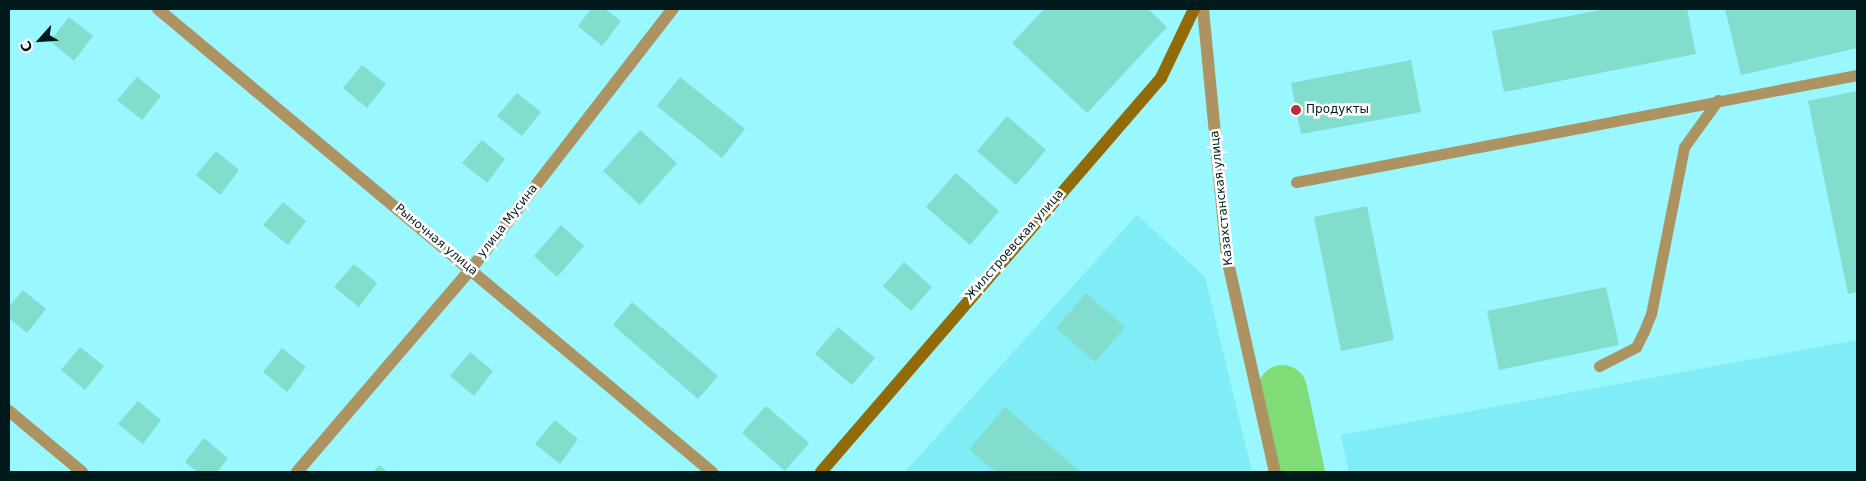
<!DOCTYPE html>
<meta charset="utf-8">
<style>
body{margin:0}
#map{position:relative;width:1866px;height:481px;overflow:hidden;background:#98f7ff;font-family:"DejaVu Sans",sans-serif}
div>[style]{position:absolute}
[style*='--x']{left:calc(var(--x)*1px);top:calc(var(--y)*1px);width:calc(var(--w)*1px);rotate:calc(var(--a)*1deg)}
.built>*{inset:0;background:#80ecf5}
.river>*{height:49px;margin:-24.5px;padding:0 24.5px;transform-origin:24.5px;border-radius:24.5px;background:#80dc76}
.building>*{inset:0;background:#82ddcd}
.lane>*{height:11px;margin:-5.5px;padding:0 5.5px;transform-origin:5.5px;border-radius:5.5px;background:#ae9362}
.street>*{height:12px;margin:-6px;padding:0 6px;transform-origin:6px;border-radius:6px;background:#ae9362}
.secondary>*{height:12px;margin:-6px;padding:0 6px;transform-origin:6px;border-radius:6px;background:#926a08}
.dots>*{width:14px;height:14px;translate:-50% -50%;box-sizing:border-box;border:2px solid #fff;border-radius:50%}
span{translate:-50% -50%;white-space:nowrap;text-align:center;line-height:1.15;-webkit-text-stroke:5px #fff;paint-order:stroke}
.poi-label{font-size:12px;color:#001a1c}
.left{translate:0 -50%;text-align:left}
.street-label{font-size:12px;color:#001a1c}
.frame{position:absolute;inset:0;border:10px solid #001a1c;pointer-events:none}
.north{position:absolute;left:15px;top:15px;width:50px;height:50px;-webkit-text-stroke:4px #fff;paint-order:stroke;rotate:244deg;font-size:14px;font-weight:700;line-height:20px;text-align:center;color:#001a1c}
.north::after{content:'';display:block;margin:auto;width:18px;height:22px;background:#001a1c;clip-path:polygon(50% 0,100% 100%,50% 72%,0 100%)}
</style>
<div id="map">
<div class="built">
<div style="clip-path:polygon(1137px 215px,1205px 277px,1252px 472px,905px 472px)"></div>
<div style="clip-path:polygon(1857px 340px,1857px 472px,1349px 472px,1341px 435px)"></div>
</div>
<div class="river">
<div style="--x:1282;--y:389;--w:85;--a:77.8"></div>
</div>
<div class="building">
<div style="clip-path:polygon(591px 9px,605px 9px,621px 21px,602px 46px,578px 26px)"></div>
<div style="clip-path:polygon(1044px 9px,1148px 9px,1167px 27px,1087px 113px,1012px 43px)"></div>
<div style="clip-path:polygon(1606px 9px,1687px 9px,1696px 54px,1504px 92px,1492px 31px)"></div>
<div style="clip-path:polygon(1725px 9px,1857px 9px,1857px 48px,1741px 75px)"></div>
<div style="clip-path:polygon(69px 17px,93px 36px,74px 61px,50px 41px)"></div>
<div style="clip-path:polygon(1411px 60px,1421px 112px,1301px 134px,1291px 83px)"></div>
<div style="clip-path:polygon(362px 65px,386px 84px,367px 108px,343px 88px)"></div>
<div style="clip-path:polygon(137px 77px,161px 96px,142px 120px,117px 100px)"></div>
<div style="clip-path:polygon(680px 77px,745px 129px,722px 158px,657px 106px)"></div>
<div style="clip-path:polygon(1857px 91px,1857px 292px,1848px 294px,1808px 101px)"></div>
<div style="clip-path:polygon(517px 93px,541px 112px,522px 136px,497px 116px)"></div>
<div style="clip-path:polygon(1007px 116px,1046px 150px,1016px 185px,977px 151px)"></div>
<div style="clip-path:polygon(640px 130px,677px 163px,640px 205px,603px 171px)"></div>
<div style="clip-path:polygon(482px 140px,505px 159px,487px 183px,462px 163px)"></div>
<div style="clip-path:polygon(216px 151px,239px 170px,220px 195px,196px 175px)"></div>
<div style="clip-path:polygon(956px 173px,999px 211px,970px 245px,926px 207px)"></div>
<div style="clip-path:polygon(283px 202px,306px 221px,288px 245px,263px 225px)"></div>
<div style="clip-path:polygon(1367px 206px,1394px 340px,1341px 351px,1314px 217px)"></div>
<div style="clip-path:polygon(561px 225px,584px 246px,557px 277px,534px 256px)"></div>
<div style="clip-path:polygon(904px 262px,932px 287px,911px 311px,883px 286px)"></div>
<div style="clip-path:polygon(354px 264px,377px 283px,359px 307px,334px 287px)"></div>
<div style="clip-path:polygon(1606px 287px,1619px 345px,1499px 370px,1487px 311px)"></div>
<div style="clip-path:polygon(23px 290px,46px 309px,27px 333px,9px 318px,9px 307px)"></div>
<div style="clip-path:polygon(1086px 293px,1125px 327px,1095px 362px,1056px 328px)"></div>
<div style="clip-path:polygon(632px 302px,718px 376px,698px 399px,613px 325px)"></div>
<div style="clip-path:polygon(838px 327px,875px 358px,852px 385px,815px 354px)"></div>
<div style="clip-path:polygon(80px 347px,104px 366px,85px 390px,61px 370px)"></div>
<div style="clip-path:polygon(282px 348px,306px 367px,287px 392px,263px 372px)"></div>
<div style="clip-path:polygon(470px 352px,493px 371px,474px 396px,450px 376px)"></div>
<div style="clip-path:polygon(138px 401px,161px 420px,143px 444px,118px 424px)"></div>
<div style="clip-path:polygon(766px 406px,809px 443px,785px 471px,742px 433px)"></div>
<div style="clip-path:polygon(1005px 407px,1080px 472px,996px 472px,969px 449px)"></div>
<div style="clip-path:polygon(555px 420px,578px 439px,560px 464px,535px 444px)"></div>
<div style="clip-path:polygon(204px 438px,228px 458px,217px 472px,197px 472px,185px 462px)"></div>
<div style="clip-path:polygon(379px 465px,388px 472px,373px 472px)"></div>
</div>
<div class="lane">
<div style="--x:1296;--y:182;--w:571;--a:-10.8"></div>
<div style="--x:1599;--y:366;--w:42;--a:-27.2"></div>
<div style="--x:1636;--y:347;--w:18;--a:-63"></div>
<div style="--x:1644;--y:331;--w:18;--a:-68"></div>
<div style="--x:1651;--y:314;--w:170;--a:-78.8"></div>
<div style="--x:1684;--y:147;--w:58;--a:-54.1"></div>
</div>
<div class="street">
<div style="--x:158;--y:9;--w:722;--a:39.89"></div>
<div style="--x:1203;--y:9;--w:250;--a:84.5"></div>
<div style="--x:1227;--y:258;--w:219;--a:77.4"></div>
<div style="--x:9;--y:411;--w:95;--a:39.9"></div>
<div style="--x:297;--y:472;--w:267;--a:-49.4"></div>
<div style="--x:471;--y:269;--w:329;--a:-52.2"></div>
</div>
<div class="secondary">
<div style="--x:821;--y:472;--w:520;--a:-49.21"></div>
<div style="--x:1161;--y:78;--w:76;--a:-64.4"></div>
</div>
<div class="dots">
<div style="left:1296px;top:110px;background:#bd2d39"></div>
</div>
<div class="poi-label">
<span class="left" style="left:1306px;top:110px">Продукты</span>
</div>
<div class="street-label">
<span style="left:1222px;top:198px;rotate:-96deg">Казахстанская улица</span>
<span style="left:508px;top:221px;rotate:-52deg">улица Мусина</span>
<span style="left:436px;top:240px;rotate:40deg">Рыночная улица</span>
<span style="left:1015px;top:245px;rotate:-49deg">Жилстроевская улица</span>
</div>
<div class="frame"></div>
<div class="north">С</div>
</div>
